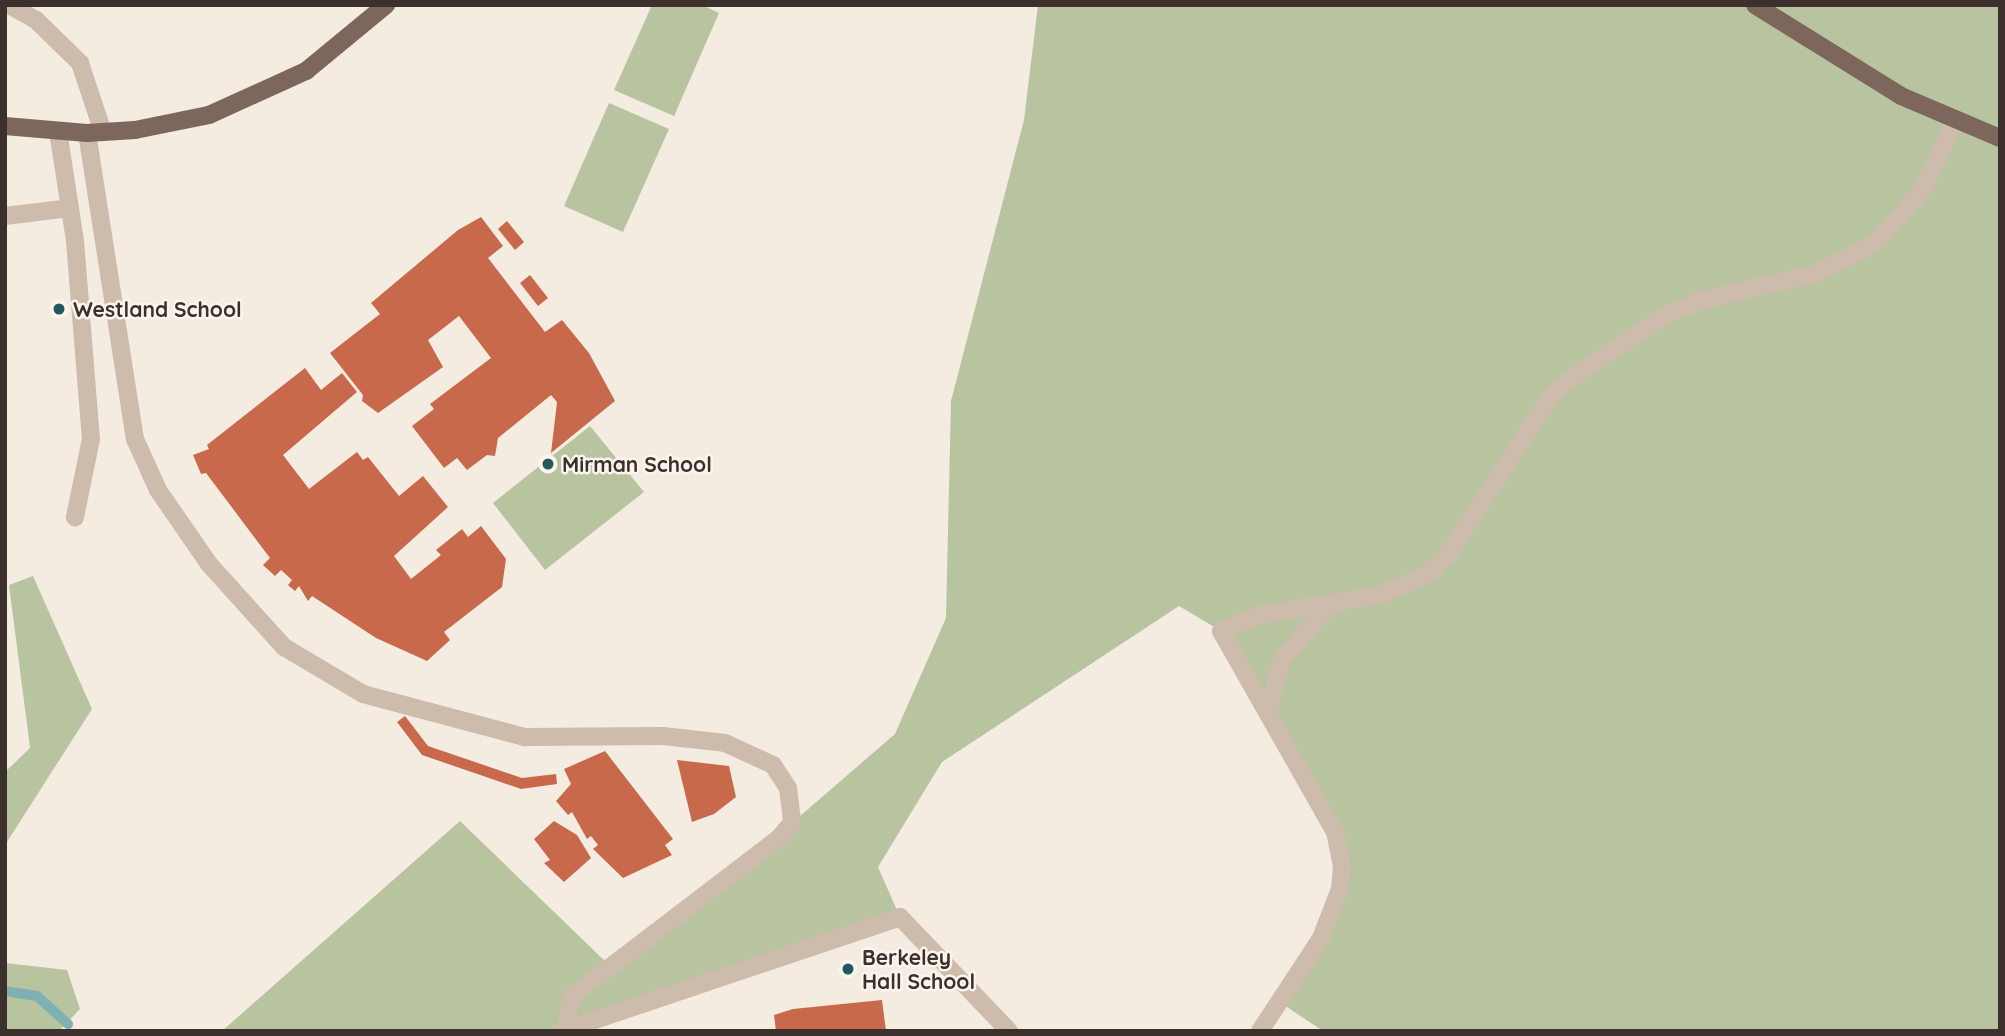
<!DOCTYPE html>
<style>
body{margin:0}
#map{position:relative;width:2005px;height:1036px;overflow:hidden;background:#f4ebe1;font-family:Quicksand,sans-serif}
div>[style]{position:absolute}
[style*='--x']{left:calc(var(--x)*1px);top:calc(var(--y)*1px);width:calc(var(--w)*1px);rotate:calc(var(--a)*1deg)}
.green>*{inset:0;background:#b8c4a0}
.stream>*{height:10px;margin:-5px;padding:0 5px;transform-origin:5px;border-radius:5px;background:#7fb0b2}
.building>*{inset:0;background:#c8694b}
.minor>*{height:18px;margin:-9px;padding:0 9px;transform-origin:9px;border-radius:9px;background:#cdbbac}
.major>*{height:18px;margin:-9px;padding:0 9px;transform-origin:9px;border-radius:9px;background:#7d675c}
.dots>*{width:19px;height:19px;translate:-50% -50%;box-sizing:border-box;border:4px solid #fbf5ee;border-radius:50%}
span{translate:-50% -50%;white-space:nowrap;text-align:center;line-height:1.15;-webkit-text-stroke:5px #fbf5ee;paint-order:stroke}
.poi-label{font-size:21px;color:#3b302b;font-weight:700}
.left{translate:0 -50%;text-align:left}
.frame{position:absolute;inset:0;border:7px solid #3b302b;pointer-events:none}
</style>
<div id="map">
<div class="green">
<div style="clip-path:polygon(652px 5px,702px 5px,719px 13px,674px 116px,614px 90px)"></div>
<div style="clip-path:polygon(1038px 5px,2000px 5px,2000px 1031px,1323px 1031px,1281px 1003px,1337px 900px,1339px 844px,1221px 631px,1179px 606px,942px 762px,878px 867px,900px 917px,562px 1031px,222px 1031px,460px 821px,608px 964px,792px 823px,895px 734px,946px 618px,951px 401px,1024px 120px)"></div>
<div style="clip-path:polygon(609px 103px,669px 129px,623px 232px,564px 206px)"></div>
<div style="clip-path:polygon(590px 426px,644px 492px,545px 570px,493px 503px)"></div>
<div style="clip-path:polygon(33px 576px,92px 709px,5px 845px,5px 772px,30px 748px,9px 585px)"></div>
<div style="clip-path:polygon(5px 963px,67px 970px,80px 1009px,59px 1031px,5px 1030px)"></div>
</div>
<div class="stream">
<div style="--x:5;--y:991;--w:32;--a:9"></div>
<div style="--x:37;--y:996;--w:42;--a:42.1"></div>
</div>
<div class="building">
<div style="clip-path:polygon(481px 217px,503px 246px,488px 258px,545px 332px,562px 320px,589px 353px,615px 401px,551px 453px,557px 402px,551px 395px,498px 438px,495px 456px,487px 455px,467px 470px,457px 458px,444px 468px,412px 426px,434px 409px,430px 404px,491px 358px,459px 316px,428px 340px,443px 367px,378px 413px,362px 401px,363px 395px,330px 353px,380px 314px,371px 303px,458px 230px)"></div>
<div style="clip-path:polygon(507px 221px,524px 242px,515px 250px,498px 229px)"></div>
<div style="clip-path:polygon(530px 275px,548px 298px,538px 306px,520px 283px)"></div>
<div style="clip-path:polygon(305px 368px,321px 390px,342px 373px,357px 392px,283px 455px,309px 489px,357px 452px,363px 460px,368px 457px,399px 496px,423px 476px,448px 507px,394px 556px,411px 579px,441px 555px,436px 550px,462px 529px,468px 537px,481px 526px,506px 559px,502px 587px,444px 632px,450px 640px,427px 661px,376px 638px,312px 596px,308px 601px,299px 586px,295px 591px,288px 585px,292px 580px,281px 570px,275px 576px,263px 565px,270px 558px,206px 473px,201px 474px,193px 455px,209px 449px,207px 445px)"></div>
<div style="clip-path:polygon(405px 716px,428px 746px,522px 778px,556px 774px,557px 784px,521px 789px,422px 755px,397px 722px)"></div>
<div style="clip-path:polygon(605px 751px,673px 839px,665px 845px,672px 855px,623px 878px,593px 849px,598px 845px,591px 836px,587px 839px,572px 812px,568px 815px,556px 801px,571px 784px,564px 769px)"></div>
<div style="clip-path:polygon(677px 760px,729px 766px,736px 797px,714px 814px,692px 822px)"></div>
<div style="clip-path:polygon(554px 821px,577px 835px,591px 858px,564px 882px,544px 863px,550px 860px,534px 839px)"></div>
<div style="clip-path:polygon(882px 1000px,886px 1031px,776px 1031px,774px 1015px,793px 1009px)"></div>
</div>
<div class="minor">
<div style="--x:9;--y:5;--w:31;--a:29"></div>
<div style="--x:36;--y:20;--w:62;--a:44.3"></div>
<div style="--x:80;--y:63;--w:73;--a:71.6"></div>
<div style="--x:58;--y:131;--w:111;--a:81.2"></div>
<div style="--x:75;--y:241;--w:199;--a:85.4"></div>
<div style="--x:91;--y:439;--w:80;--a:101.6"></div>
<div style="--x:87;--y:133;--w:310;--a:81.1"></div>
<div style="--x:135;--y:439;--w:56;--a:65.7"></div>
<div style="--x:158;--y:490;--w:90;--a:55.4"></div>
<div style="--x:209;--y:564;--w:112;--a:47.9"></div>
<div style="--x:284;--y:647;--w:92;--a:30.7"></div>
<div style="--x:363;--y:694;--w:168;--a:14.9"></div>
<div style="--x:525;--y:737;--w:138;--a:-0.4"></div>
<div style="--x:663;--y:736;--w:62;--a:6.4"></div>
<div style="--x:725;--y:743;--w:53;--a:24.6"></div>
<div style="--x:773;--y:765;--w:27;--a:57"></div>
<div style="--x:788;--y:788;--w:35;--a:83"></div>
<div style="--x:792;--y:823;--w:20;--a:131"></div>
<div style="--x:779;--y:838;--w:260;--a:142.6"></div>
<div style="--x:572;--y:996;--w:34;--a:102"></div>
<div style="--x:5;--y:216;--w:65;--a:-7"></div>
<div style="--x:1268;--y:713;--w:56;--a:-75.5"></div>
<div style="--x:1282;--y:659;--w:69;--a:-48.5"></div>
<div style="--x:562;--y:1031;--w:357;--a:-18.6"></div>
<div style="--x:900;--y:917;--w:158;--a:46.3"></div>
<div style="--x:1260;--y:1031;--w:111;--a:-56.7"></div>
<div style="--x:1321;--y:938;--w:53;--a:-68.8"></div>
<div style="--x:1340;--y:889;--w:22;--a:-85"></div>
<div style="--x:1342;--y:867;--w:36;--a:-101"></div>
<div style="--x:1335;--y:832;--w:231;--a:-119.6"></div>
<div style="--x:1221;--y:631;--w:41;--a:-22.8"></div>
<div style="--x:1259;--y:615;--w:124;--a:-9.3"></div>
<div style="--x:1381;--y:595;--w:53;--a:-24.6"></div>
<div style="--x:1429;--y:573;--w:30;--a:-45"></div>
<div style="--x:1450;--y:552;--w:184;--a:-57.2"></div>
<div style="--x:1550;--y:397;--w:37;--a:-41"></div>
<div style="--x:1578;--y:373;--w:105;--a:-33.7"></div>
<div style="--x:1665;--y:315;--w:37;--a:-22"></div>
<div style="--x:1699;--y:301;--w:121;--a:-13.3"></div>
<div style="--x:1817;--y:273;--w:66;--a:-27"></div>
<div style="--x:1876;--y:243;--w:73;--a:-48.9"></div>
<div style="--x:1924;--y:188;--w:74;--a:-65.2"></div>
</div>
<div class="major">
<div style="--x:1755;--y:5;--w:172;--a:31.9"></div>
<div style="--x:1901;--y:96;--w:108;--a:23"></div>
<div style="--x:5;--y:126;--w:82;--a:4.9"></div>
<div style="--x:87;--y:133;--w:48;--a:-3.6"></div>
<div style="--x:135;--y:130;--w:76;--a:-11.5"></div>
<div style="--x:209;--y:115;--w:107;--a:-24.4"></div>
<div style="--x:306;--y:71;--w:104;--a:-39.5"></div>
</div>
<div class="dots">
<div style="left:59px;top:309px;background:#1f5a5e"></div>
<div style="left:548px;top:464px;background:#1f5a5e"></div>
<div style="left:848px;top:969px;background:#1f5a5e"></div>
</div>
<div class="poi-label">
<span class="left" style="left:73px;top:309px">Westland School</span>
<span class="left" style="left:562px;top:464px">Mirman School</span>
<span class="left" style="left:862px;top:969px">Berkeley<br>Hall School</span>
</div>
<div class="frame"></div>
</div>
